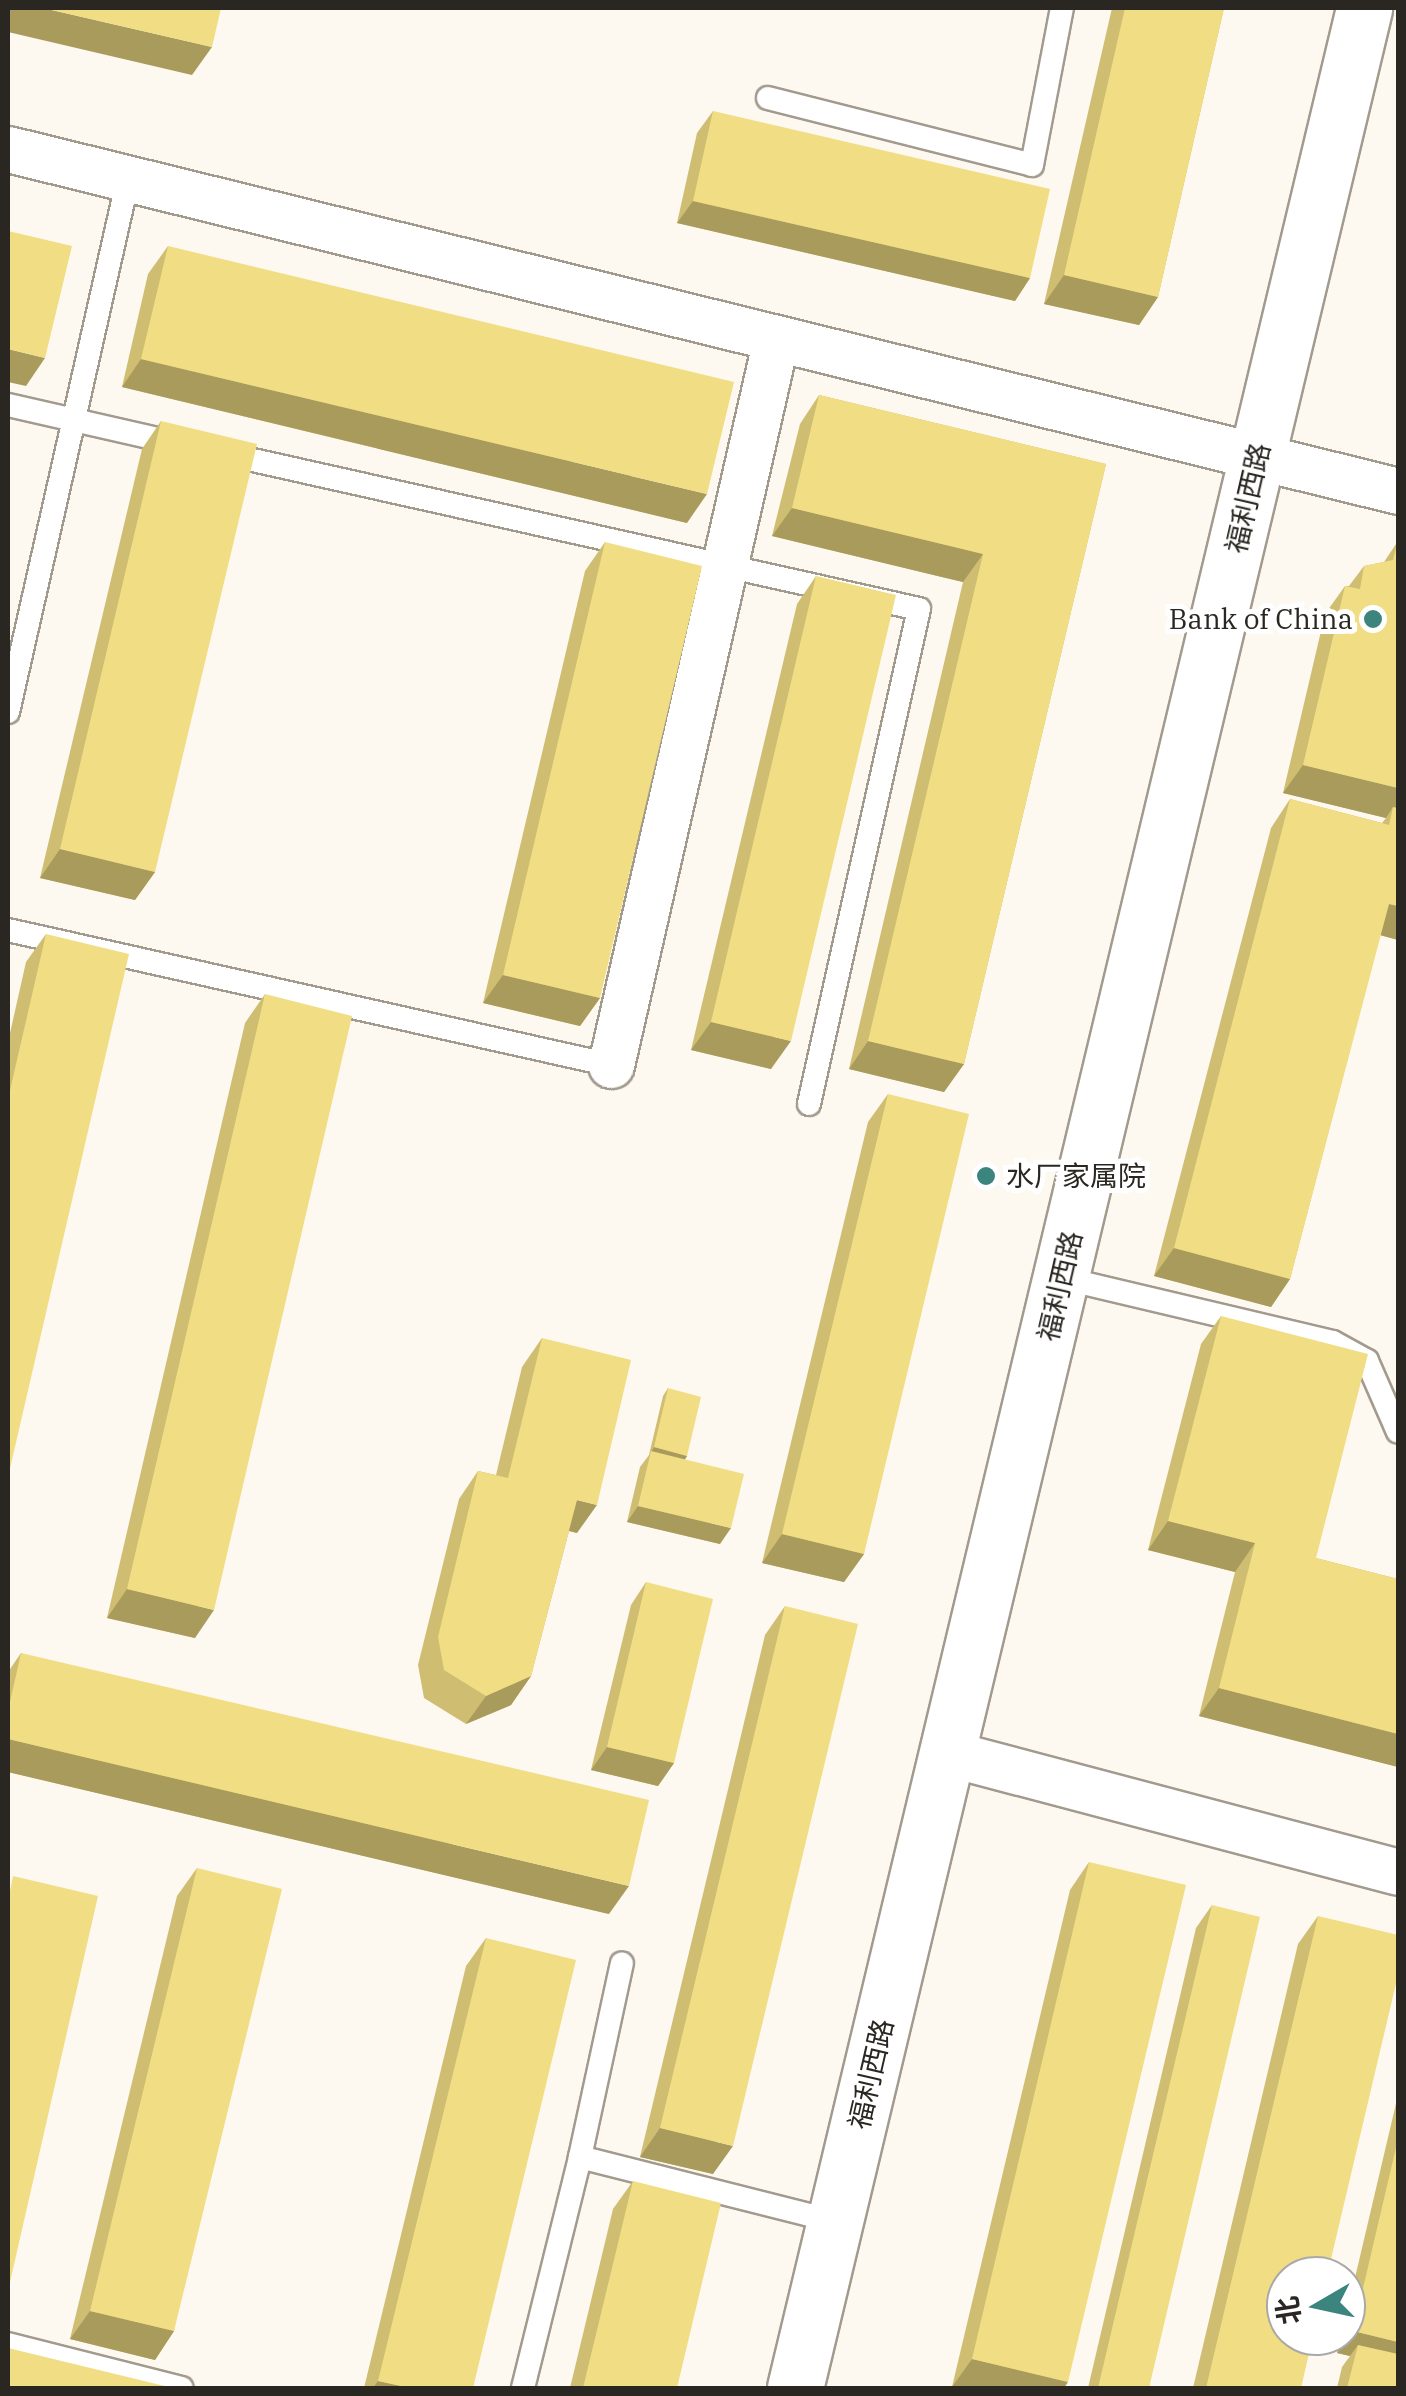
<!DOCTYPE html>
<meta charset="utf-8">
<style>
body{margin:0}
#map{position:relative;width:1406px;height:2396px;overflow:hidden;background:#fdf8f0;font-family:"IBM Plex Serif","Noto Sans SC",serif}
div>[style]{position:absolute}
[style*='--x']{left:calc(var(--x)*1px);top:calc(var(--y)*1px);width:calc(var(--w)*1px);rotate:calc(var(--a)*1deg)}
.roads{filter:drop-shadow(2px 0 #a39a8e) drop-shadow(-2px 0 #a39a8e) drop-shadow(0 2px #a39a8e) drop-shadow(0 -2px #a39a8e)}
.service>*{height:22px;margin:-11px;padding:0 11px;transform-origin:11px;border-radius:11px;background:#fff}
.minor>*{height:45px;margin:-22.5px;padding:0 22.5px;transform-origin:22.5px;border-radius:22.5px;background:#fff}
.secondary>*{height:55px;margin:-27.5px;padding:0 27.5px;transform-origin:27.5px;border-radius:27.5px;background:#fff}
.wall>*{inset:0;background:#cfbe71}
.shaded-wall>*{inset:0;background:#a99b5c}
.building>*{inset:0;background:#f1dd83}
.dots>*{width:28px;height:28px;translate:-50% -50%;box-sizing:border-box;border:5px solid #fff;border-radius:50%}
span{translate:-50% -50%;white-space:nowrap;text-align:center;line-height:1.15;-webkit-text-stroke:10px #fff;paint-order:stroke}
.street-label{font-size:28px;color:#2a2722}
.poi-label{font-size:28px;color:#2a2722}
.right{translate:-100% -50%;text-align:right}
.left{translate:0 -50%;text-align:left}
.frame{position:absolute;inset:0;border:10px solid #2a2722;pointer-events:none}
.north{position:absolute;left:1266px;top:2256px;width:100px;height:100px;box-sizing:border-box;background:#fff;border:2px solid #aaa9a7;border-radius:50%;rotate:261deg;font-size:28px;font-weight:700;line-height:40px;text-align:center;color:#2a2722}
.north::after{content:'';display:block;margin:auto;width:35px;height:45px;background:#3c847e;clip-path:polygon(50% 0,100% 100%,50% 72%,0 100%)}
</style>
<div id="map">
<div class="roads">
<div class="service">
<div style="--x:768;--y:98;--w:272;--a:14.2"></div>
<div style="--x:1032;--y:165;--w:160;--a:-79.2"></div>
<div style="--x:8;--y:405;--w:176;--a:12.8"></div>
<div style="--x:226;--y:454;--w:710;--a:12.61"></div>
<div style="--x:919;--y:609;--w:507;--a:102.53"></div>
<div style="--x:8;--y:712;--w:546;--a:-77.31"></div>
<div style="--x:8;--y:930;--w:618;--a:12.62"></div>
<div style="--x:1062;--y:1278;--w:278;--a:13.3"></div>
<div style="--x:1333;--y:1342;--w:39;--a:29"></div>
<div style="--x:1367;--y:1361;--w:77;--a:66.4"></div>
<div style="--x:580;--y:2157;--w:198;--a:-77.8"></div>
<div style="--x:8;--y:2344;--w:179;--a:14.2"></div>
<div style="--x:523;--y:2388;--w:238;--a:-76.1"></div>
<div style="--x:580;--y:2157;--w:264;--a:14.2"></div>
</div>
<div class="minor">
<div style="--x:8;--y:149;--w:1431;--a:13.82"></div>
<div style="--x:611;--y:1065;--w:745;--a:-77.2"></div>
<div style="--x:948;--y:1753;--w:465;--a:14.8"></div>
</div>
<div class="secondary">
<div style="--x:795;--y:2388;--w:2447;--a:-76.55"></div>
</div>
</div>
<div class="wall">
<div style="clip-path:polygon(1112px 8px,1224px 8px,1158px 297px,1139px 325px,1044px 304px)"></div>
<div style="clip-path:polygon(713px 111px,1030px 278px,1015px 301px,677px 223px,697px 133px)"></div>
<div style="clip-path:polygon(168px 246px,687px 523px,122px 387px,148px 274px)"></div>
<div style="clip-path:polygon(819px 395px,1106px 464px,964px 1064px,944px 1092px,849px 1069px,963px 582px,772px 536px,800px 424px)"></div>
<div style="clip-path:polygon(161px 421px,155px 872px,135px 900px,40px 878px,142px 449px)"></div>
<div style="clip-path:polygon(1398px 541px,1398px 940px,1380px 935px,1290px 1279px,1271px 1307px,1154px 1276px,1271px 828px,1290px 799px,1382px 823px,1386px 818px,1283px 793px,1325px 614px,1345px 586px,1349px 586px,1364px 566px,1384px 562px)"></div>
<div style="clip-path:polygon(605px 542px,600px 998px,580px 1026px,483px 1003px,585px 571px)"></div>
<div style="clip-path:polygon(816px 576px,771px 1069px,691px 1050px,797px 604px)"></div>
<div style="clip-path:polygon(46px 934px,8px 1477px,8px 1042px,26px 962px)"></div>
<div style="clip-path:polygon(265px 994px,195px 1638px,107px 1618px,245px 1023px)"></div>
<div style="clip-path:polygon(888px 1094px,864px 1554px,844px 1582px,762px 1563px,868px 1122px)"></div>
<div style="clip-path:polygon(1221px 1316px,1316px 1558px,1398px 1579px,1398px 1767px,1199px 1716px,1235px 1572px,1148px 1550px,1201px 1344px)"></div>
<div style="clip-path:polygon(542px 1338px,577px 1533px,569px 1531px,531px 1676px,511px 1705px,466px 1724px,424px 1698px,418px 1665px,459px 1499px,478px 1471px,496px 1475px,522px 1367px)"></div>
<div style="clip-path:polygon(668px 1388px,687px 1456px,685px 1459px,720px 1544px,627px 1522px,640px 1467px,649px 1455px,663px 1396px)"></div>
<div style="clip-path:polygon(646px 1582px,674px 1763px,658px 1786px,591px 1770px,631px 1605px)"></div>
<div style="clip-path:polygon(785px 1606px,713px 2174px,640px 2157px,765px 1635px)"></div>
<div style="clip-path:polygon(21px 1653px,609px 1914px,8px 1772px,8px 1672px)"></div>
<div style="clip-path:polygon(1089px 1862px,1068px 2382px,952px 2387px,1070px 1890px)"></div>
<div style="clip-path:polygon(197px 1868px,174px 2331px,155px 2360px,70px 2339px,177px 1896px)"></div>
<div style="clip-path:polygon(1212px 1905px,1149px 2388px,1088px 2388px,1196px 1928px)"></div>
<div style="clip-path:polygon(1318px 1916px,1301px 2388px,1193px 2388px,1298px 1944px)"></div>
<div style="clip-path:polygon(486px 1938px,473px 2388px,364px 2388px,466px 1966px)"></div>
<div style="clip-path:polygon(1398px 2095px,1398px 2388px,1337px 2388px,1342px 2367px,1350px 2356px,1337px 2353px,1341px 2336px,1346px 2336px,1346px 2316px)"></div>
<div style="clip-path:polygon(633px 2181px,677px 2388px,570px 2388px,613px 2209px)"></div>
</div>
<div class="shaded-wall">
<div style="clip-path:polygon(8px 8px,43px 8px,212px 47px,192px 75px,8px 32px)"></div>
<div style="clip-path:polygon(693px 201px,1030px 278px,1015px 301px,677px 223px)"></div>
<div style="clip-path:polygon(1064px 275px,1158px 297px,1139px 325px,1044px 304px)"></div>
<div style="clip-path:polygon(8px 349px,45px 358px,26px 386px,8px 382px)"></div>
<div style="clip-path:polygon(141px 359px,707px 494px,687px 523px,122px 387px)"></div>
<div style="clip-path:polygon(792px 508px,983px 554px,963px 582px,772px 536px)"></div>
<div style="clip-path:polygon(1303px 765px,1398px 788px,1398px 815px,1393px 807px,1386px 818px,1283px 793px)"></div>
<div style="clip-path:polygon(60px 849px,155px 872px,135px 900px,40px 878px)"></div>
<div style="clip-path:polygon(1389px 904px,1398px 906px,1398px 940px,1369px 932px)"></div>
<div style="clip-path:polygon(503px 975px,600px 998px,580px 1026px,483px 1003px)"></div>
<div style="clip-path:polygon(711px 1022px,791px 1041px,771px 1069px,691px 1050px)"></div>
<div style="clip-path:polygon(868px 1041px,964px 1064px,944px 1092px,849px 1069px)"></div>
<div style="clip-path:polygon(1174px 1248px,1290px 1279px,1271px 1307px,1154px 1276px)"></div>
<div style="clip-path:polygon(654px 1447px,687px 1456px,682px 1464px,651px 1452px)"></div>
<div style="clip-path:polygon(577px 1500px,597px 1505px,577px 1533px,558px 1528px)"></div>
<div style="clip-path:polygon(638px 1506px,731px 1528px,720px 1544px,627px 1522px)"></div>
<div style="clip-path:polygon(1168px 1521px,1255px 1543px,1235px 1572px,1148px 1550px)"></div>
<div style="clip-path:polygon(782px 1534px,864px 1554px,844px 1582px,762px 1563px)"></div>
<div style="clip-path:polygon(127px 1589px,214px 1610px,195px 1638px,107px 1618px)"></div>
<div style="clip-path:polygon(531px 1676px,511px 1705px,466px 1724px,486px 1696px)"></div>
<div style="clip-path:polygon(1219px 1688px,1398px 1734px,1398px 1767px,1199px 1716px)"></div>
<div style="clip-path:polygon(8px 1739px,629px 1886px,609px 1914px,8px 1772px)"></div>
<div style="clip-path:polygon(607px 1747px,674px 1763px,658px 1786px,591px 1770px)"></div>
<div style="clip-path:polygon(660px 2128px,733px 2146px,713px 2174px,640px 2157px)"></div>
<div style="clip-path:polygon(90px 2311px,174px 2331px,155px 2360px,70px 2339px)"></div>
<div style="clip-path:polygon(1353px 2331px,1398px 2342px,1398px 2368px,1358px 2345px,1350px 2356px,1337px 2353px)"></div>
<div style="clip-path:polygon(972px 2359px,1068px 2382px,1064px 2388px,959px 2388px,952px 2387px)"></div>
<div style="clip-path:polygon(378px 2381px,410px 2388px,373px 2388px)"></div>
</div>
<div class="building">
<div style="clip-path:polygon(43px 8px,221px 8px,212px 47px)"></div>
<div style="clip-path:polygon(1125px 8px,1224px 8px,1158px 297px,1064px 275px)"></div>
<div style="clip-path:polygon(713px 111px,1050px 189px,1030px 278px,693px 201px)"></div>
<div style="clip-path:polygon(8px 231px,72px 246px,45px 358px,8px 349px)"></div>
<div style="clip-path:polygon(168px 246px,734px 382px,707px 494px,141px 359px)"></div>
<div style="clip-path:polygon(819px 395px,1106px 464px,964px 1064px,868px 1041px,983px 554px,792px 508px)"></div>
<div style="clip-path:polygon(161px 421px,257px 444px,155px 872px,60px 849px)"></div>
<div style="clip-path:polygon(1398px 541px,1398px 788px,1303px 765px,1345px 586px,1360px 589px,1364px 566px,1393px 560px)"></div>
<div style="clip-path:polygon(605px 542px,702px 566px,600px 998px,503px 975px)"></div>
<div style="clip-path:polygon(816px 576px,896px 595px,791px 1041px,711px 1022px)"></div>
<div style="clip-path:polygon(1290px 799px,1389px 825px,1393px 807px,1398px 808px,1398px 906px,1389px 904px,1290px 1279px,1174px 1248px)"></div>
<div style="clip-path:polygon(46px 934px,129px 954px,8px 1477px,8px 1099px)"></div>
<div style="clip-path:polygon(265px 994px,352px 1016px,214px 1610px,127px 1589px)"></div>
<div style="clip-path:polygon(888px 1094px,969px 1114px,864px 1554px,782px 1534px)"></div>
<div style="clip-path:polygon(1221px 1316px,1368px 1354px,1316px 1558px,1398px 1579px,1398px 1734px,1219px 1688px,1255px 1543px,1168px 1521px)"></div>
<div style="clip-path:polygon(542px 1338px,631px 1360px,597px 1505px,577px 1500px,531px 1676px,486px 1696px,444px 1670px,438px 1637px,478px 1471px,508px 1478px)"></div>
<div style="clip-path:polygon(668px 1388px,701px 1397px,687px 1456px,654px 1447px)"></div>
<div style="clip-path:polygon(651px 1451px,744px 1474px,731px 1528px,638px 1506px)"></div>
<div style="clip-path:polygon(646px 1582px,713px 1599px,674px 1763px,607px 1747px)"></div>
<div style="clip-path:polygon(785px 1606px,858px 1624px,733px 2146px,660px 2128px)"></div>
<div style="clip-path:polygon(21px 1653px,649px 1800px,629px 1886px,8px 1739px,8px 1711px)"></div>
<div style="clip-path:polygon(1089px 1862px,1186px 1885px,1068px 2382px,972px 2359px)"></div>
<div style="clip-path:polygon(197px 1868px,282px 1889px,174px 2331px,90px 2311px)"></div>
<div style="clip-path:polygon(13px 1876px,98px 1896px,8px 2291px,8px 1901px)"></div>
<div style="clip-path:polygon(1212px 1905px,1260px 1917px,1149px 2388px,1098px 2388px)"></div>
<div style="clip-path:polygon(1318px 1916px,1398px 1935px,1398px 1975px,1327px 2276px,1286px 2276px,1286px 2336px,1313px 2336px,1301px 2388px,1206px 2388px)"></div>
<div style="clip-path:polygon(486px 1938px,576px 1960px,473px 2388px,410px 2388px,378px 2381px)"></div>
<div style="clip-path:polygon(1398px 2139px,1398px 2342px,1353px 2331px)"></div>
<div style="clip-path:polygon(633px 2181px,721px 2203px,677px 2388px,583px 2388px)"></div>
<div style="clip-path:polygon(1358px 2345px,1398px 2354px,1398px 2388px,1347px 2388px)"></div>
<div style="clip-path:polygon(8px 2348px,173px 2388px,8px 2388px)"></div>
</div>
<div class="dots">
<div style="left:1373px;top:619px;background:#3c847e"></div>
<div style="left:986px;top:1176px;background:#3c847e"></div>
</div>
<div class="street-label">
<span style="left:1248px;top:498px;rotate:-77deg">福利西路</span>
<span style="left:1060px;top:1286px;rotate:-77deg">福利西路</span>
<span style="left:871px;top:2074px;rotate:-77deg">福利西路</span>
</div>
<div class="poi-label">
<span class="right" style="left:1353px;top:619px">Bank of China</span>
<span class="left" style="left:1006px;top:1176px">水厂家属院</span>
</div>
<div class="frame"></div>
<div class="north">北</div>
</div>
